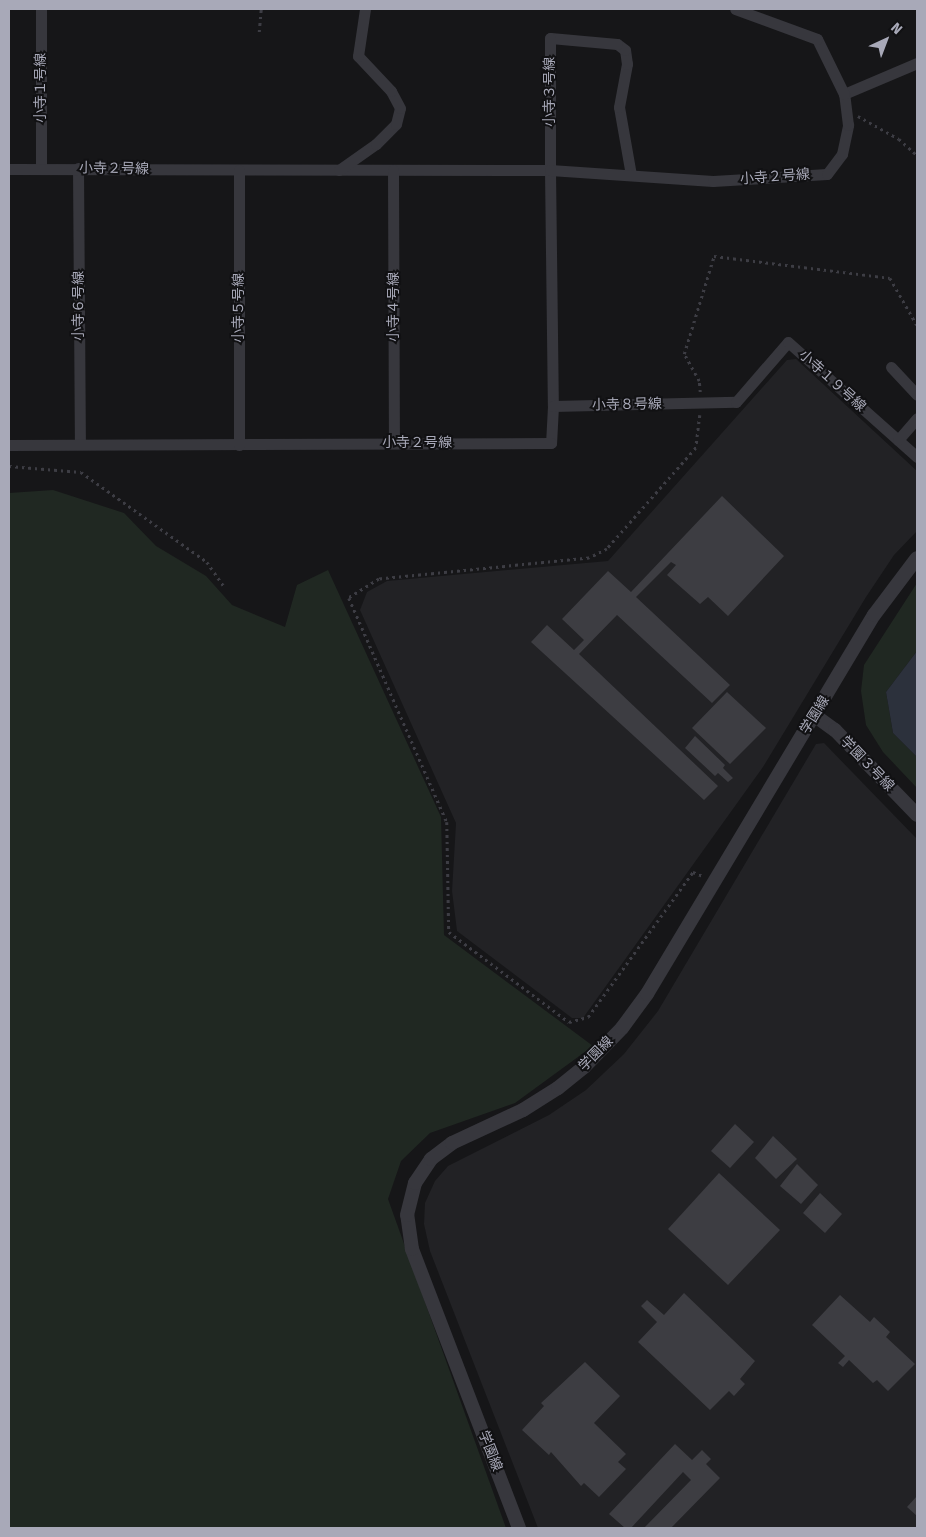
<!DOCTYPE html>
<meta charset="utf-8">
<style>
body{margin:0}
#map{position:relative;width:926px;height:1537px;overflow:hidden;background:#161618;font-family:"Fira Sans","Noto Sans JP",sans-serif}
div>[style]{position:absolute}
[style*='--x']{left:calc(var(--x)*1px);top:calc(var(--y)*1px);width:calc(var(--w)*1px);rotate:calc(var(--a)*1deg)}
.built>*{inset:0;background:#222225}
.green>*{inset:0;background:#202822}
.water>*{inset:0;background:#2c313c}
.building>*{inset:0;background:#3d3d42}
.path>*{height:2.5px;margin-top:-1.25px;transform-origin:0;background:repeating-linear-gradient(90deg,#3d3d44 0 2.5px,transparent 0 6.5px)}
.minor>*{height:11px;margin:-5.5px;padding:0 5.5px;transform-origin:5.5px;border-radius:5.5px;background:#37373d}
.tertiary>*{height:14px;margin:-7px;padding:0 7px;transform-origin:7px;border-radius:7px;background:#37373d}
span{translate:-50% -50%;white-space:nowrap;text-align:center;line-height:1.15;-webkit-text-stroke:4px #111113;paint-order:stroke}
.street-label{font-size:14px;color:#a8a9b8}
.frame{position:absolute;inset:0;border:10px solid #a8a9b8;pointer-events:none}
.north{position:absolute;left:861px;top:15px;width:50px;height:50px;-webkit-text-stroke:4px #111113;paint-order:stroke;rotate:43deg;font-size:14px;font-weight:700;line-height:20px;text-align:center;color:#a8a9b8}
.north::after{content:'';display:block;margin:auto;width:18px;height:22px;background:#a8a9b8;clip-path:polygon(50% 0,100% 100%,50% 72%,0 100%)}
</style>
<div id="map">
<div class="built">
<div style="clip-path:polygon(796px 359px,917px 471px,917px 531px,894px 555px,866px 597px,763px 767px,583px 1018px,572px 1018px,457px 931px,452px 891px,456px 823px,360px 610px,367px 592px,387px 581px,608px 561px,787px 360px)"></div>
<div style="clip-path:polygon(824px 743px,917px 839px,917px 1528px,538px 1528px,430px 1251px,424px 1224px,425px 1203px,435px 1181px,448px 1166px,549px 1115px,586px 1090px,624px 1054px,658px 1011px,816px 744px)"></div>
</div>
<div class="green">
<div style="clip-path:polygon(53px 490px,124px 513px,156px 546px,206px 576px,232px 605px,285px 627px,297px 585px,328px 570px,441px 817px,444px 935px,593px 1046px,515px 1103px,430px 1133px,401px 1161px,388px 1199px,506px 1528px,9px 1528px,9px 493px)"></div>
<div style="clip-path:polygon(917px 583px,917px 651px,886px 692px,893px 733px,917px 757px,917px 788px,883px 752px,866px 725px,861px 691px,864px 665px)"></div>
</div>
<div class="water">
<div style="clip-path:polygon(917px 651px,917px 757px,893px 733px,886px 692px)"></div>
</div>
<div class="building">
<div style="clip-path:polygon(722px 496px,784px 556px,728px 616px,708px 597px,700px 604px,667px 575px,676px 565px,671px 562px,636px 597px,730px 685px,712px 703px,617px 615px,579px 654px,718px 786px,704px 800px,531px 642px,547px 625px,574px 650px,584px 640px,562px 619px,608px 571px,631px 592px)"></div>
<div style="clip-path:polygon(727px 692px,766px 728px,730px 764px,692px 728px)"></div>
<div style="clip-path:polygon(695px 736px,725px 765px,723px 768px,733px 778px,728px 782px,718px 773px,715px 776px,685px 748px)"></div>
<div style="clip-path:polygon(735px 1124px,754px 1142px,730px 1168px,711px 1151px)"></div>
<div style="clip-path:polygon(773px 1136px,797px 1159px,776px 1179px,755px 1158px)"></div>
<div style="clip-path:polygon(797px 1164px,818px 1185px,801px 1204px,780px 1186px)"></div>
<div style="clip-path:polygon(719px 1173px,780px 1230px,728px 1285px,668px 1229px)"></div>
<div style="clip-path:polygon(820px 1193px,842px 1214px,825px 1233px,803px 1213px)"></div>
<div style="clip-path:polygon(684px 1293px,755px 1361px,740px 1379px,745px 1384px,734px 1396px,729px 1391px,710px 1410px,638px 1342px,657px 1322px,641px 1306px,647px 1300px,664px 1315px)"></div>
<div style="clip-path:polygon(840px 1295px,870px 1322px,874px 1317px,890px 1332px,886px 1337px,915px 1364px,888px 1391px,877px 1380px,873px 1383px,849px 1360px,843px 1367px,838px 1363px,845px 1356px,812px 1325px)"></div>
<div style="clip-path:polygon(585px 1362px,620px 1396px,594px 1423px,626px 1454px,618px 1462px,626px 1469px,599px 1497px,584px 1483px,581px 1486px,551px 1452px,549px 1455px,522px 1430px,544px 1406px,541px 1403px)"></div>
<div style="clip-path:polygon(675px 1444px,692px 1460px,702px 1450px,711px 1459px,706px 1464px,720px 1478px,671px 1528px,644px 1528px,691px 1480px,683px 1472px,631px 1528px,625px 1528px,609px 1514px)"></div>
<div style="clip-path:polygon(917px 1496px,917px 1516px,907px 1507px)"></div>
</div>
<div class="path">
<div style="--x:259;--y:32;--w:23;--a:-85"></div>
<div style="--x:858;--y:116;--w:47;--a:29.3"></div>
<div style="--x:899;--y:139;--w:24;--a:42"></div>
<div style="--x:700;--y:392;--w:11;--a:-95"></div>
<div style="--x:699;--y:381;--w:31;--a:-119"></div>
<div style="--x:684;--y:354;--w:102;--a:-73"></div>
<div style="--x:714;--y:256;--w:177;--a:7.1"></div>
<div style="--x:890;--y:278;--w:54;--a:60.1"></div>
<div style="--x:700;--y:415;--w:33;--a:97"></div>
<div style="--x:696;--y:448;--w:135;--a:131.4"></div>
<div style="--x:607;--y:549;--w:20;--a:153"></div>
<div style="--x:589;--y:558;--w:211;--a:174.3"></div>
<div style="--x:379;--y:579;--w:36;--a:148"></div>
<div style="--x:349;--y:598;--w:244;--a:66.4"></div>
<div style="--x:447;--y:822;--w:110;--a:89"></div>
<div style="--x:449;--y:932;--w:150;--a:36.9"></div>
<div style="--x:569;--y:1022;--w:20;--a:-15"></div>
<div style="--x:588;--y:1017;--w:179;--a:-54.1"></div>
<div style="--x:693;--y:872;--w:11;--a:22"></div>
<div style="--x:9;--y:466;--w:72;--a:4.8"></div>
<div style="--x:81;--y:472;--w:155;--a:35.5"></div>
<div style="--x:207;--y:562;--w:32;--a:55"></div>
</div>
<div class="minor">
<div style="--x:844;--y:94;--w:79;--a:-23"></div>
<div style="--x:41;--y:168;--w:159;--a:-90"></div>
<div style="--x:78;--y:168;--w:276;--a:89.6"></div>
<div style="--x:9;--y:169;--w:541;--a:0.11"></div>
<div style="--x:550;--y:170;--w:236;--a:89.3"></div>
<div style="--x:553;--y:406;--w:37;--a:93"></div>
<div style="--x:551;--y:443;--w:542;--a:179.79"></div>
<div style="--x:239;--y:170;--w:275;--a:90"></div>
<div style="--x:339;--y:170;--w:45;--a:-35.1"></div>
<div style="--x:376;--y:144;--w:28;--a:-45"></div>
<div style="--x:396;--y:124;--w:16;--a:-76"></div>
<div style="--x:400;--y:108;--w:19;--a:-118"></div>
<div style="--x:391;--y:91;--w:48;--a:-133.3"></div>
<div style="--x:358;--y:56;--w:48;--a:-81.5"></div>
<div style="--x:393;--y:170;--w:273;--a:89.8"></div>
<div style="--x:631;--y:175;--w:69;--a:-100"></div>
<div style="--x:619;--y:107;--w:44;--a:-79.5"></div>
<div style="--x:627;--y:64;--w:14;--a:-98"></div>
<div style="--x:625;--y:50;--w:10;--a:-143"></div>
<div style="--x:617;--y:44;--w:67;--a:-174.9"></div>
<div style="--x:550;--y:38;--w:132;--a:90"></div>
<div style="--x:550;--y:170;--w:163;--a:3.9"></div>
<div style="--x:713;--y:181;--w:114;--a:-3.5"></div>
<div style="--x:827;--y:174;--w:25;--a:-53"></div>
<div style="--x:842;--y:154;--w:30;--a:-78"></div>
<div style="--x:848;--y:125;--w:31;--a:-97"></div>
<div style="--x:844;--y:94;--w:61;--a:-116.1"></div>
<div style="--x:817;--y:39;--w:87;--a:-159.9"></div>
<div style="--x:891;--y:367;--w:38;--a:47"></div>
<div style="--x:553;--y:406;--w:183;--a:-1.3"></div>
<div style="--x:736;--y:402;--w:79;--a:-49.1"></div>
<div style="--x:788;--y:342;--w:173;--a:41.7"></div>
<div style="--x:898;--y:440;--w:29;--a:-49"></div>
</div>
<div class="tertiary">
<div style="--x:814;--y:715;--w:26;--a:36"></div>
<div style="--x:835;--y:730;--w:118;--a:46"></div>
<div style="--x:519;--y:1528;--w:299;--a:-111"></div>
<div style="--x:412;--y:1249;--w:34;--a:-98"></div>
<div style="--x:407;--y:1215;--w:33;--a:-76"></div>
<div style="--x:415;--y:1183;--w:29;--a:-56"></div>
<div style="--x:431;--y:1159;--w:26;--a:-37"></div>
<div style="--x:452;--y:1143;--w:78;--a:-24.9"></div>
<div style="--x:523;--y:1110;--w:41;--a:-32.2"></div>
<div style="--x:558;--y:1088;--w:33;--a:-39"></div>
<div style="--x:584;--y:1067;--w:54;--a:-45.7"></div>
<div style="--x:622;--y:1028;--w:42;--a:-53.7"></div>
<div style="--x:647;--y:994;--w:442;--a:-59.1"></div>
<div style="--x:874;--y:615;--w:71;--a:-53"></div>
</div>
<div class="street-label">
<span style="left:41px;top:88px;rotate:-90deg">小寺１号線</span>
<span style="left:550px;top:92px;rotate:-90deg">小寺３号線</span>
<span style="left:114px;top:169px;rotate:1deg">小寺２号線</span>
<span style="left:775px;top:177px;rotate:-4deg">小寺２号線</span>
<span style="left:79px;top:306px;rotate:-90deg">小寺６号線</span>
<span style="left:394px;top:307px;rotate:-90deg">小寺４号線</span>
<span style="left:239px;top:308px;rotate:-90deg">小寺５号線</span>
<span style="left:832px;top:381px;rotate:42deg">小寺１９号線</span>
<span style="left:627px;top:405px;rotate:-1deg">小寺８号線</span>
<span style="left:417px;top:443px">小寺２号線</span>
<span style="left:815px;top:715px;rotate:-58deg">学園線</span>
<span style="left:867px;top:764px;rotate:46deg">学園３号線</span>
<span style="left:596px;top:1054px;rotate:-45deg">学園線</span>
<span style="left:490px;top:1451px;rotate:69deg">学園線</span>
</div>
<div class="frame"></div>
<div class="north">N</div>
</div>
